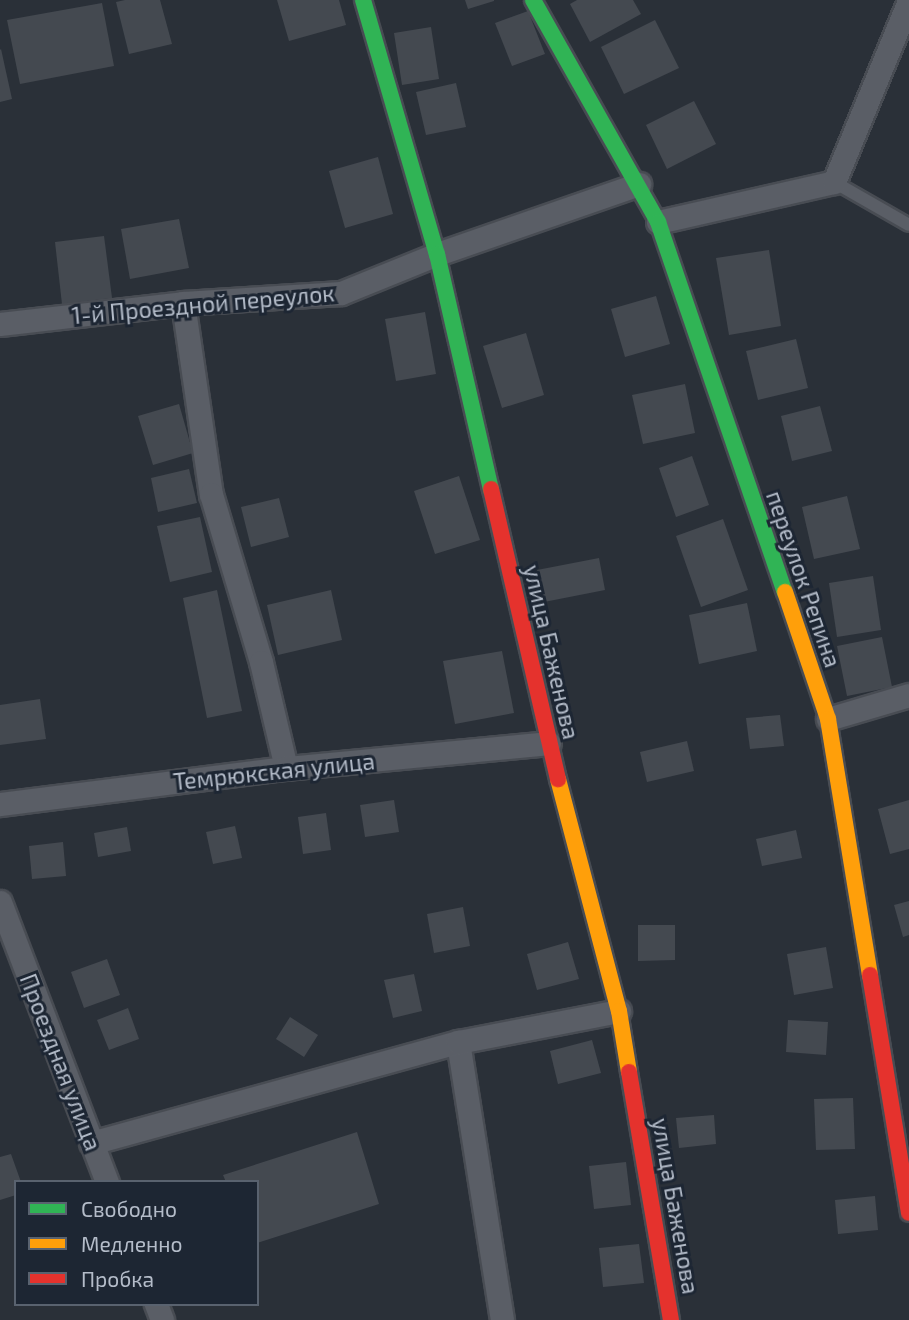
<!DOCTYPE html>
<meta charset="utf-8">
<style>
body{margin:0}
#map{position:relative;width:909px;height:1320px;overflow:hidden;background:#2a3038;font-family:"Exo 2",sans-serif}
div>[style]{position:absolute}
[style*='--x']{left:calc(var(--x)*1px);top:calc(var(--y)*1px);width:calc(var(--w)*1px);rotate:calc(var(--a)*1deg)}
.building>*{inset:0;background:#444950}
.roads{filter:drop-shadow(2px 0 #484c53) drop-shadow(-2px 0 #484c53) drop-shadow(0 2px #484c53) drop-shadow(0 -2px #484c53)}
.lane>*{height:12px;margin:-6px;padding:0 6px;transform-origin:6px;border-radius:6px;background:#5a5e66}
.street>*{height:23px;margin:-11.5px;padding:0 11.5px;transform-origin:11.5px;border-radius:11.5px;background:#5a5e66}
.fast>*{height:16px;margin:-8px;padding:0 8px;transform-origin:8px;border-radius:8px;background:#30b455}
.slow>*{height:16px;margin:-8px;padding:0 8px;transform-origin:8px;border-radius:8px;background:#ff9f0a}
.jam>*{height:16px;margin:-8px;padding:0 8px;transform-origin:8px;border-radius:8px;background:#e5322d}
span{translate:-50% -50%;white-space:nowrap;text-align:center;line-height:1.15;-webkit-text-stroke:6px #1d2633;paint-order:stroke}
.street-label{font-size:23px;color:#b4bcc9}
.legend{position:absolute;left:14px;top:1180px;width:245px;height:126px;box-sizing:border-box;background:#1d2633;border:2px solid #59626f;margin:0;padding:9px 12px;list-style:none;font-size:21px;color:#b4bcc9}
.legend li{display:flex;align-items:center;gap:14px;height:35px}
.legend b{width:35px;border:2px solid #59626f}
</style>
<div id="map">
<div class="building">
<div style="clip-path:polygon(125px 0,160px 0,172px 44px,129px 54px,116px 2px)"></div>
<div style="clip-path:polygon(277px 0,339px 0,346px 25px,289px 41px)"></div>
<div style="clip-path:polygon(465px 0,494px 0,494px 1px,468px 9px)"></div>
<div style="clip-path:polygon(577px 0,633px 0,641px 14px,590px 42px,570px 4px)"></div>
<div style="clip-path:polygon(102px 3px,114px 66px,20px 84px,7px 20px)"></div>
<div style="clip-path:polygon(528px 11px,545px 54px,512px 66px,495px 23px)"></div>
<div style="clip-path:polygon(655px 20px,679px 68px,624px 94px,601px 47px)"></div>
<div style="clip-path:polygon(431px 27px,439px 79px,402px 85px,394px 33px)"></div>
<div style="clip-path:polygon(1px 49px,12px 99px,0 102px,0 50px)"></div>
<div style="clip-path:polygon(456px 83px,466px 127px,426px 135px,416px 92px)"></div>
<div style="clip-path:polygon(694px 101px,716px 144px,667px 169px,646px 125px)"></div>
<div style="clip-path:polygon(378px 157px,393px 214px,345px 228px,329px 171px)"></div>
<div style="clip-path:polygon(179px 219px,189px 268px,130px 279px,121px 229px)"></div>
<div style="clip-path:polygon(104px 236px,112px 298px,62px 304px,55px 242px)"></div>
<div style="clip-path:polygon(769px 250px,781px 326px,729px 335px,716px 258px)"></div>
<div style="clip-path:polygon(656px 296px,670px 344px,625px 357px,611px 309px)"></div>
<div style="clip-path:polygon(425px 312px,436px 374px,396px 381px,385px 319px)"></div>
<div style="clip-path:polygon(526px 333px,544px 395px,502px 408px,483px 346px)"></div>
<div style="clip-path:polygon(796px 339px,808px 388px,758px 400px,746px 351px)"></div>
<div style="clip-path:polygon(685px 384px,695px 433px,643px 444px,632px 395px)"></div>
<div style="clip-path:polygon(179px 404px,193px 453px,153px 465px,138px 416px)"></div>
<div style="clip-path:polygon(820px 406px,832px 451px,792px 461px,781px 416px)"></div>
<div style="clip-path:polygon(692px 456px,709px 505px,676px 517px,659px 468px)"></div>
<div style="clip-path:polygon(189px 469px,197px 503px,158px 512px,151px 478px)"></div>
<div style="clip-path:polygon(459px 476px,480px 540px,435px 554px,414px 491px)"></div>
<div style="clip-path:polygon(847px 496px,860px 549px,814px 559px,802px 507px)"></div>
<div style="clip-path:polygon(279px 498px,289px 537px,251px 547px,241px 507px)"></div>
<div style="clip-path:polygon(200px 517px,212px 572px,170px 582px,157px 526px)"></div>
<div style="clip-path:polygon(723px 519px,748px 590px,701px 607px,676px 536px)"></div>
<div style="clip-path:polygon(599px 558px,605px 590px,544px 602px,537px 570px)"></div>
<div style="clip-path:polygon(873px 576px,881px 630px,837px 637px,829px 583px)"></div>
<div style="clip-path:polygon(217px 590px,242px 711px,207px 718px,183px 598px)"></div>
<div style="clip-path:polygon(331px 590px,342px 640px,278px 655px,267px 605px)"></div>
<div style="clip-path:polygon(747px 603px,757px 651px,699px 664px,689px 615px)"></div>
<div style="clip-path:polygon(882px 637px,892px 687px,847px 696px,837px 646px)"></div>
<div style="clip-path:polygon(502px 651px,514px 713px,455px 724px,443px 661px)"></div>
<div style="clip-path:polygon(40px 699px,46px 739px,0 745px,0 705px)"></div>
<div style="clip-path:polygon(780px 715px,784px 746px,750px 749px,746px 718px)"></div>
<div style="clip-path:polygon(687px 741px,694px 771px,647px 782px,640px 752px)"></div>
<div style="clip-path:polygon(394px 800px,399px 832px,365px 837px,360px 805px)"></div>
<div style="clip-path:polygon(909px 800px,909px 849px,890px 854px,878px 809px)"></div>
<div style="clip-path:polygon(326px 813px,331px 850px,303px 854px,298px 817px)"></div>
<div style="clip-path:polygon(235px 826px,242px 858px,213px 864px,206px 832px)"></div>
<div style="clip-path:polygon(127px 827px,131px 851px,98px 857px,94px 833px)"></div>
<div style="clip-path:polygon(796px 830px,802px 858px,762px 866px,756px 839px)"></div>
<div style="clip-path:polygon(63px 842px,66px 876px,32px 879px,29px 846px)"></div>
<div style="clip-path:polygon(909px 901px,909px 935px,903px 937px,894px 905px)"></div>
<div style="clip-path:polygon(463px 907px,470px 946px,434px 953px,427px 914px)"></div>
<div style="clip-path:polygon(638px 925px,675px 925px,675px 960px,638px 961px)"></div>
<div style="clip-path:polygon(568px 942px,579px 979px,537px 990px,527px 954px)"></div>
<div style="clip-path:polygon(826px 947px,833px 988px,794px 995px,787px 954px)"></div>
<div style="clip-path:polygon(107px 959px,120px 995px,84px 1008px,71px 972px)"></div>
<div style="clip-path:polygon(414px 974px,422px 1011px,393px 1018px,384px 980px)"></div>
<div style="clip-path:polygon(128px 1008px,139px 1039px,109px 1050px,97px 1020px)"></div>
<div style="clip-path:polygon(290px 1017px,318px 1035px,304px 1057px,276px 1039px)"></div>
<div style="clip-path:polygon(788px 1020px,828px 1022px,826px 1055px,786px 1052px)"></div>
<div style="clip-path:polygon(592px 1040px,601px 1073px,558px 1084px,550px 1051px)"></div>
<div style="clip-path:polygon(853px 1098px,855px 1149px,816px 1150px,814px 1099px)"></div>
<div style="clip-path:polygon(714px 1115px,716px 1144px,679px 1148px,676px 1118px)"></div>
<div style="clip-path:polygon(357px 1132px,379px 1204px,257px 1243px,257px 1182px,226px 1182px,223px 1175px)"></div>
<div style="clip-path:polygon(11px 1154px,21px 1182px,16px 1182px,16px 1195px,0 1200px,0 1157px)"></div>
<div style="clip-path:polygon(626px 1162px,631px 1205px,594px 1209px,589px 1166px)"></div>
<div style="clip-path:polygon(875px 1196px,878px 1230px,838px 1234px,835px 1200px)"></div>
<div style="clip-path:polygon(639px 1244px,644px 1283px,603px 1287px,599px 1248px)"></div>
</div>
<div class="roads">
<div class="lane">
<div style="--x:834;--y:182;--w:86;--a:29.8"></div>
</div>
<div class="street">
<div style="--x:658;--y:222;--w:180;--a:-12.8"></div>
<div style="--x:834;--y:182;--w:196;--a:-67.5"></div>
<div style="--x:183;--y:303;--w:193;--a:81.7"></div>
<div style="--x:211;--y:494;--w:175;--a:73.4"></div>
<div style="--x:261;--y:662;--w:109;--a:76.7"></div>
<div style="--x:0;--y:324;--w:184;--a:-6.5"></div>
<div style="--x:183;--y:303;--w:158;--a:-3.6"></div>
<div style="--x:341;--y:293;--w:104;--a:-22.1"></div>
<div style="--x:437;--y:254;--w:214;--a:-19.1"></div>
<div style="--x:828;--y:719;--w:84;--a:-16.5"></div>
<div style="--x:0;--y:804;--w:288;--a:-7.2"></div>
<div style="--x:286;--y:768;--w:264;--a:-5.4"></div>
<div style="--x:0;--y:902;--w:300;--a:69.1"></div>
<div style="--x:458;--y:1042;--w:281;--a:81"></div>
<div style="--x:91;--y:1143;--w:381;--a:-15.4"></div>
<div style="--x:458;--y:1042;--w:164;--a:-10.9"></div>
<div style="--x:156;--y:1304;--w:17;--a:69"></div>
</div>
<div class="fast">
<div style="--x:363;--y:0;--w:265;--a:73.8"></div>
<div style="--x:437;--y:254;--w:241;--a:77.1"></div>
<div style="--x:533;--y:0;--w:255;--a:60.6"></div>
<div style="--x:658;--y:222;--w:391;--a:71.1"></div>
</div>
<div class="slow">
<div style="--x:785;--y:592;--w:134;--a:71.3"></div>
<div style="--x:828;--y:719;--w:259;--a:80.7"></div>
<div style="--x:558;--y:779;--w:240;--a:75.3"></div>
<div style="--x:619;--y:1011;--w:62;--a:80.7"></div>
</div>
<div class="jam">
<div style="--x:491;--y:489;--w:298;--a:77"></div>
<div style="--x:870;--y:975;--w:241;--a:80.7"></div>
<div style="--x:629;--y:1072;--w:252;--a:80.4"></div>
</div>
</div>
<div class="street-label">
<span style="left:203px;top:304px;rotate:-5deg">1-й Проездной переулок</span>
<span style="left:804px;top:579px;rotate:71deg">переулок Репина</span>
<span style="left:552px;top:652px;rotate:77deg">улица Баженова</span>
<span style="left:274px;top:771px;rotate:-6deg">Темрюкская улица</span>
<span style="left:61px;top:1062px;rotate:69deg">Проездная улица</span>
<span style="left:676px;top:1206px;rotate:80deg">улица Баженова</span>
</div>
<ul class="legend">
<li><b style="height:9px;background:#30b455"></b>Свободно</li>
<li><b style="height:9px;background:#ff9f0a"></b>Медленно</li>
<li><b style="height:9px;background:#e5322d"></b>Пробка</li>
</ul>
</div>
